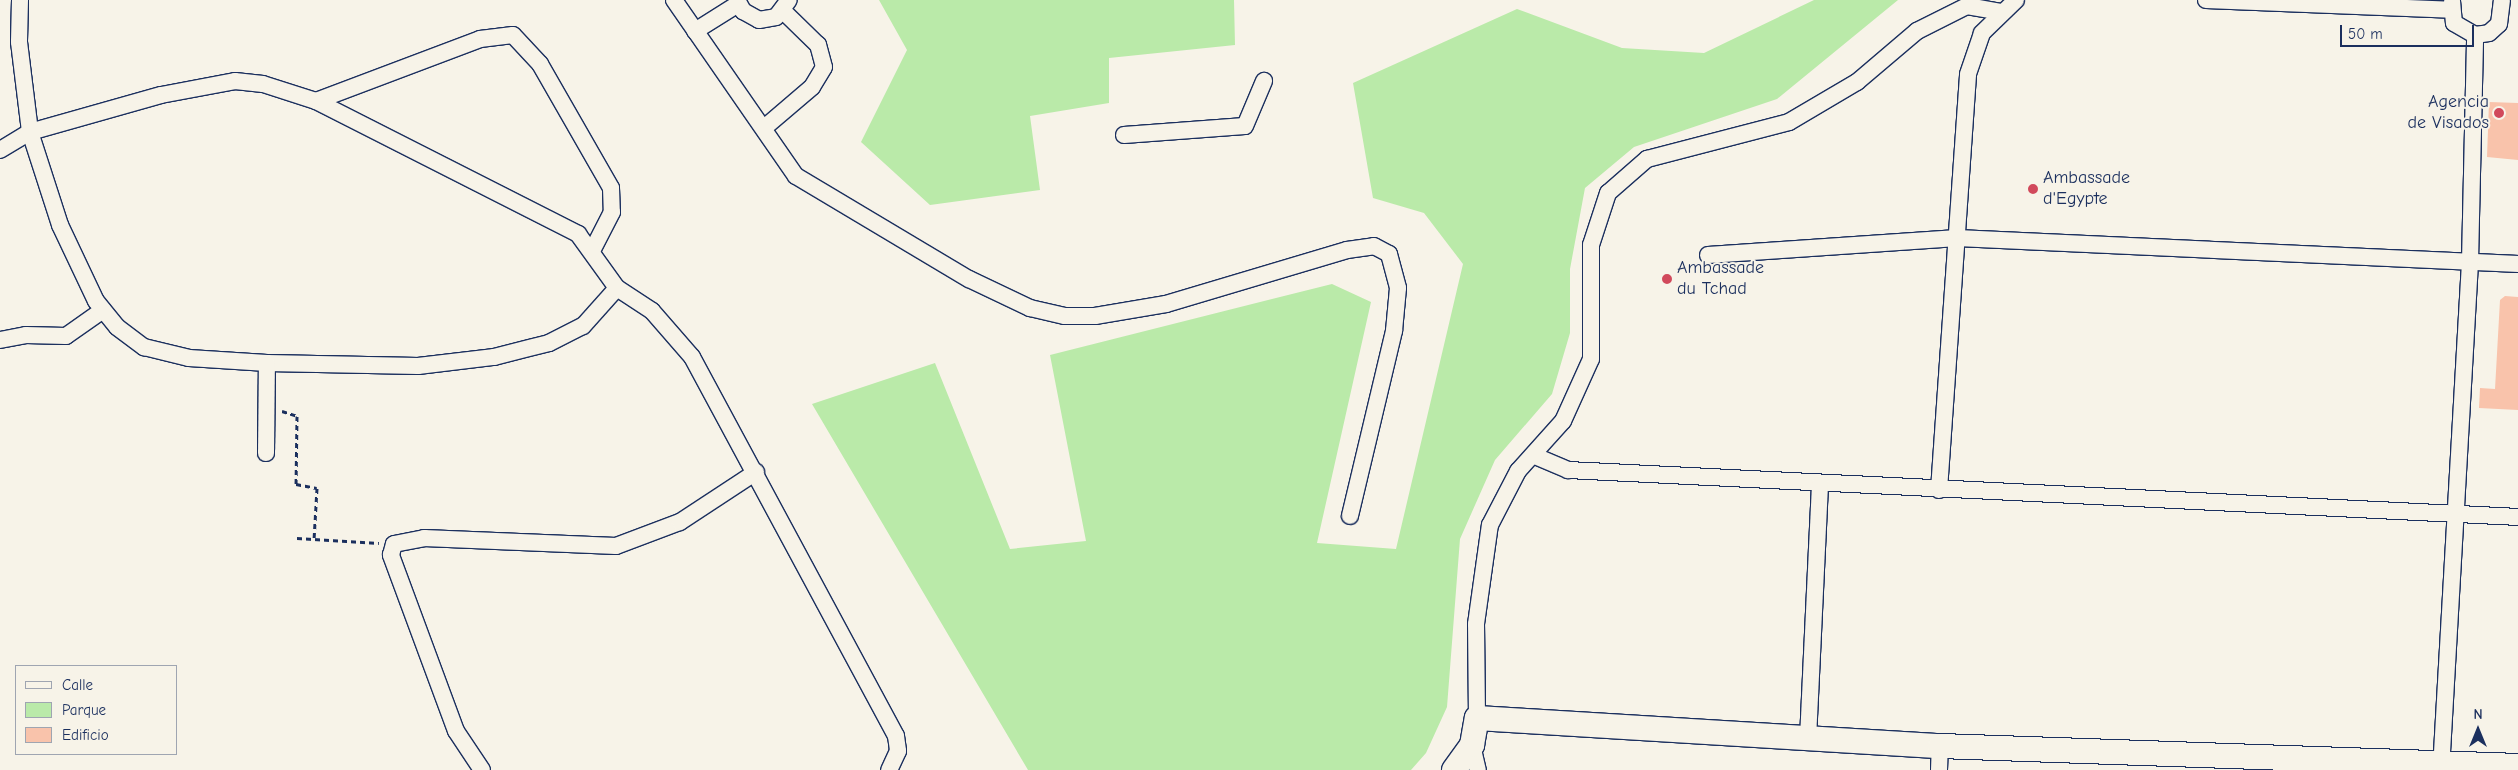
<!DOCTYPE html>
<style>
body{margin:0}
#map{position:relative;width:2518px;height:770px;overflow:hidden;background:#f7f3e8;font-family:"Comic Neue",sans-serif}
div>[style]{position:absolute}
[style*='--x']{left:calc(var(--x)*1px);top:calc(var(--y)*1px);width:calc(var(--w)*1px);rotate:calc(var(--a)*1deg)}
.green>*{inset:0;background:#baeaa9}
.building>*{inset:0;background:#f9c3ab}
.path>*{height:3px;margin-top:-1.5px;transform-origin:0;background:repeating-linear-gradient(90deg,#1b2f5e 0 5px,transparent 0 9px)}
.roads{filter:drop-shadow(1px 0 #1b2f5e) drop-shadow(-1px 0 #1b2f5e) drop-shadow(0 1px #1b2f5e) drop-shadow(0 -1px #1b2f5e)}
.street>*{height:16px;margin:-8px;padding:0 8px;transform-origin:8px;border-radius:8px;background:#f7f3e8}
.secondary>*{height:24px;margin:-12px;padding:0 12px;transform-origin:12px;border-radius:12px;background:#f7f3e8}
.dots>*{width:14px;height:14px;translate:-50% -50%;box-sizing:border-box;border:2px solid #f7f3e8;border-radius:50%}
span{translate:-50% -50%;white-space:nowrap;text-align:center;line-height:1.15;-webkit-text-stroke:4px #f7f3e8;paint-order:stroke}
.poi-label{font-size:18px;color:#1b2f5e}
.right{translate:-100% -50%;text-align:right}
.left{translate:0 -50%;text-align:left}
.legend{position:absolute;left:15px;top:665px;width:162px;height:90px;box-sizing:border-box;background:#f7f3e8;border:1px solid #9fa5b1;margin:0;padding:6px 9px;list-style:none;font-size:15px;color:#1b2f5e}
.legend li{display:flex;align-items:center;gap:10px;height:25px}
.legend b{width:25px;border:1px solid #9fa5b1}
.north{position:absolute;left:2453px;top:705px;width:50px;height:50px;-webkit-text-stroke:4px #f7f3e8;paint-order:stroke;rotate:0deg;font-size:14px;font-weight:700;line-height:20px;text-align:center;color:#1b2f5e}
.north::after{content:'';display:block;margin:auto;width:18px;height:22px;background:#1b2f5e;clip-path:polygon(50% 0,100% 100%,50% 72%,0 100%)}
.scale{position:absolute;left:2340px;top:25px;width:134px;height:22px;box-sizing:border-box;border:2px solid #1b2f5e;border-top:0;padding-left:6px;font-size:15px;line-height:18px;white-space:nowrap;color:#1b2f5e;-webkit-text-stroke:4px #f7f3e8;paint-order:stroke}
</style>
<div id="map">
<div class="green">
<div style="clip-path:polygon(879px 0,1234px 0,1235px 45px,1109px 58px,1109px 103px,1030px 116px,1040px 190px,930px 205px,861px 142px,907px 50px)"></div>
<div style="clip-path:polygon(1814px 0,1898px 0,1777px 99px,1634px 147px,1585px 188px,1570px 269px,1570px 333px,1552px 394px,1495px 460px,1460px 539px,1447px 707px,1426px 753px,1411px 770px,1028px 770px,812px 404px,935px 363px,1010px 549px,1086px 541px,1050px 355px,1332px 284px,1371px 302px,1317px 543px,1396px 549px,1463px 264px,1424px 213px,1373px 198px,1353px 83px,1517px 9px,1622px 48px,1704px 53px)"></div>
</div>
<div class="building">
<div style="clip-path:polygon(2489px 102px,2518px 103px,2518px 160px,2487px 157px)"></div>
<div style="clip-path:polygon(2505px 296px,2518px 297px,2518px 410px,2479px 408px,2480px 388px,2495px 389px,2500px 300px)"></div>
</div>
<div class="path">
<div style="--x:282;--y:411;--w:16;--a:18"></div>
<div style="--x:297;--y:416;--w:68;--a:90.8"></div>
<div style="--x:296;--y:484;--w:21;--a:11"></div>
<div style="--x:317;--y:488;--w:52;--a:93.3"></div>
<div style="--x:297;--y:538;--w:82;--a:3.5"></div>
</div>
<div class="roads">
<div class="street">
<div style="--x:20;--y:0;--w:42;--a:91.4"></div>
<div style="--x:19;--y:42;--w:91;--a:83"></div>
<div style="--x:30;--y:132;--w:98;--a:72.1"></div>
<div style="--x:60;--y:225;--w:84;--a:64.7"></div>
<div style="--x:96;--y:301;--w:33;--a:51"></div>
<div style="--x:117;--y:327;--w:34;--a:37"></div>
<div style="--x:144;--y:347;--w:46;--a:13.7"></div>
<div style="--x:189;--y:358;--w:78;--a:3.7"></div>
<div style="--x:267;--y:363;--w:151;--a:1.1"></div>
<div style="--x:418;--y:366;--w:77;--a:-6.8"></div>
<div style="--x:494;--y:357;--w:57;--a:-14.3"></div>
<div style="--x:549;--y:343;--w:38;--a:-27"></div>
<div style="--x:583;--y:326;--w:51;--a:-48.2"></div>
<div style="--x:674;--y:0;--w:214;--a:55.3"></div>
<div style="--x:796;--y:176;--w:201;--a:30.8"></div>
<div style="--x:969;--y:279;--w:68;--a:25.4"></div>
<div style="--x:1030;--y:308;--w:36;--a:13"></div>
<div style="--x:1065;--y:316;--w:30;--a:0"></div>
<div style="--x:1095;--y:316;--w:72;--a:-9.6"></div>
<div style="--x:1166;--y:304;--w:189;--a:-16.6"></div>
<div style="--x:1347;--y:250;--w:27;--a:-8"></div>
<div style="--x:1374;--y:246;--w:17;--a:28"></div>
<div style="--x:1389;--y:254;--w:35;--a:75"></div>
<div style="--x:1398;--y:288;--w:43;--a:95.3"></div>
<div style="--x:1394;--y:331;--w:190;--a:103.4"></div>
<div style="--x:737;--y:0;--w:13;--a:61"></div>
<div style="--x:743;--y:11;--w:18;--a:29"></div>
<div style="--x:759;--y:20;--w:17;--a:-10"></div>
<div style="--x:776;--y:17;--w:21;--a:-53"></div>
<div style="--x:2206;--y:0;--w:245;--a:2.3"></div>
<div style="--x:2452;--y:1;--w:22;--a:85"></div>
<div style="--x:2454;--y:23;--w:24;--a:30"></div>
<div style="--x:2475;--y:35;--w:14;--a:-8"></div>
<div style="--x:2489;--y:33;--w:13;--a:-42"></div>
<div style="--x:2499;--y:24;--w:24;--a:-83"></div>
<div style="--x:695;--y:31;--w:51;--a:-32.1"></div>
<div style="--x:316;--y:101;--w:175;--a:-20.7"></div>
<div style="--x:480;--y:39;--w:33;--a:-7"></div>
<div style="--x:513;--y:35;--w:40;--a:47"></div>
<div style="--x:540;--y:64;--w:143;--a:60.2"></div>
<div style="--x:611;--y:188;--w:24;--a:88"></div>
<div style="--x:612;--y:212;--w:42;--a:117.2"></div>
<div style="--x:764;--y:128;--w:63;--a:-40.5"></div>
<div style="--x:812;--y:87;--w:23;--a:-59"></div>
<div style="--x:824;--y:67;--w:23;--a:-105"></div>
<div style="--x:818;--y:45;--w:49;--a:-135.8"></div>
<div style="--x:1124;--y:135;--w:121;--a:-4.3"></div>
<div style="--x:1245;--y:126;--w:49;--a:-67.1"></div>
<div style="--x:0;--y:150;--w:35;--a:-31"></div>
<div style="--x:30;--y:132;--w:136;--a:-15.8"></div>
<div style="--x:161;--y:95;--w:75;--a:-10.7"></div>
<div style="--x:235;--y:81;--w:28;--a:6"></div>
<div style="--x:263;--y:84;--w:56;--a:17.8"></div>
<div style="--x:316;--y:101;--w:294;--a:26.9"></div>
<div style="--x:578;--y:234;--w:67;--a:54.2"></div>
<div style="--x:617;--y:288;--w:42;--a:33.3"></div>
<div style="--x:652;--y:311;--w:61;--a:49"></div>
<div style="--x:692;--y:357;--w:430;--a:61.7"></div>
<div style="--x:896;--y:736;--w:15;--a:82"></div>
<div style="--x:898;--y:751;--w:21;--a:115"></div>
<div style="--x:1708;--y:255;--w:250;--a:-3.9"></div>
<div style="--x:1957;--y:238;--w:562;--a:2.65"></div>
<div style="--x:0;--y:340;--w:26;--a:-11"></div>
<div style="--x:26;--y:335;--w:40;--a:1.4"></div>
<div style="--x:66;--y:336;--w:45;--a:-35.1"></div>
<div style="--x:266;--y:453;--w:90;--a:-89.4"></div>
<div style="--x:1535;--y:456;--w:36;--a:23"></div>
<div style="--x:1568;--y:470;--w:951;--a:2.83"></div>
<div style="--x:1939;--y:490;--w:417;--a:-86"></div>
<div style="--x:1968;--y:74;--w:43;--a:-71.1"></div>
<div style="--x:1982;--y:33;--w:47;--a:-44.1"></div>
<div style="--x:1477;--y:718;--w:94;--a:-90.6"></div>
<div style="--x:1476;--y:624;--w:100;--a:-82"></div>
<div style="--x:1490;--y:525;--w:61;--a:-62.6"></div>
<div style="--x:1518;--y:471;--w:67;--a:-48"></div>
<div style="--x:1563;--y:421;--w:68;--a:-65.7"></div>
<div style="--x:1591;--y:359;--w:114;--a:-90"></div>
<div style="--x:1591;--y:245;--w:55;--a:-71.9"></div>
<div style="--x:1608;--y:193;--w:52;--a:-41.1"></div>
<div style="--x:1647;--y:159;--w:147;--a:-14.6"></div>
<div style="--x:1789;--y:122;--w:79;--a:-30.5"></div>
<div style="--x:1857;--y:82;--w:79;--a:-40.4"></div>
<div style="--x:1917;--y:31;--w:56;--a:-26.6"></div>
<div style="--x:1967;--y:6;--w:34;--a:10"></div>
<div style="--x:1808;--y:739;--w:256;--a:-87.3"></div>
<div style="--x:1472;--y:745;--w:26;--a:77"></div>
<div style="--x:482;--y:770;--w:47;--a:-123.7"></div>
<div style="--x:456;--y:731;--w:188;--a:-110.3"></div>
<div style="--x:391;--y:555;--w:11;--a:-75"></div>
<div style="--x:394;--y:544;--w:31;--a:-11"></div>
<div style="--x:424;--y:538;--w:192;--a:2.4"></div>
<div style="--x:616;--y:546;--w:68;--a:-20.6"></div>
<div style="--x:680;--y:522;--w:91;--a:-33.3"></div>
<div style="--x:1939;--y:770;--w:24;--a:-88"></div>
<div style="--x:2441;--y:770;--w:509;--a:-86.73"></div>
<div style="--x:2470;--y:262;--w:227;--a:-88.7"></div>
</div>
<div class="secondary">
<div style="--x:1454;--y:770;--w:31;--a:-54"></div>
<div style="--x:1472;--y:745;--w:27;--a:-80"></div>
<div style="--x:1477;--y:718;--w:464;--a:3.5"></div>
<div style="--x:1940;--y:746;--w:578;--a:1.98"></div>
</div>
</div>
<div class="dots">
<div style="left:2499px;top:113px;background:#d1495b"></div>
<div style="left:2033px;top:189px;background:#d1495b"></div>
<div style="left:1667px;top:279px;background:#d1495b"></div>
</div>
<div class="poi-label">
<span class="right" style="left:2489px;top:113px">Agencia<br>de Visados</span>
<span class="left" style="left:2043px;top:189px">Ambassade<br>d'Egypte</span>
<span class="left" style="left:1677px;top:279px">Ambassade<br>du Tchad</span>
</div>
<ul class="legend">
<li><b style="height:6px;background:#f7f3e8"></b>Calle</li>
<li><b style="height:14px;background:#baeaa9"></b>Parque</li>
<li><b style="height:14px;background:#f9c3ab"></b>Edificio</li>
</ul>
<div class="north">N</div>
<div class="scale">50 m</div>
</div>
